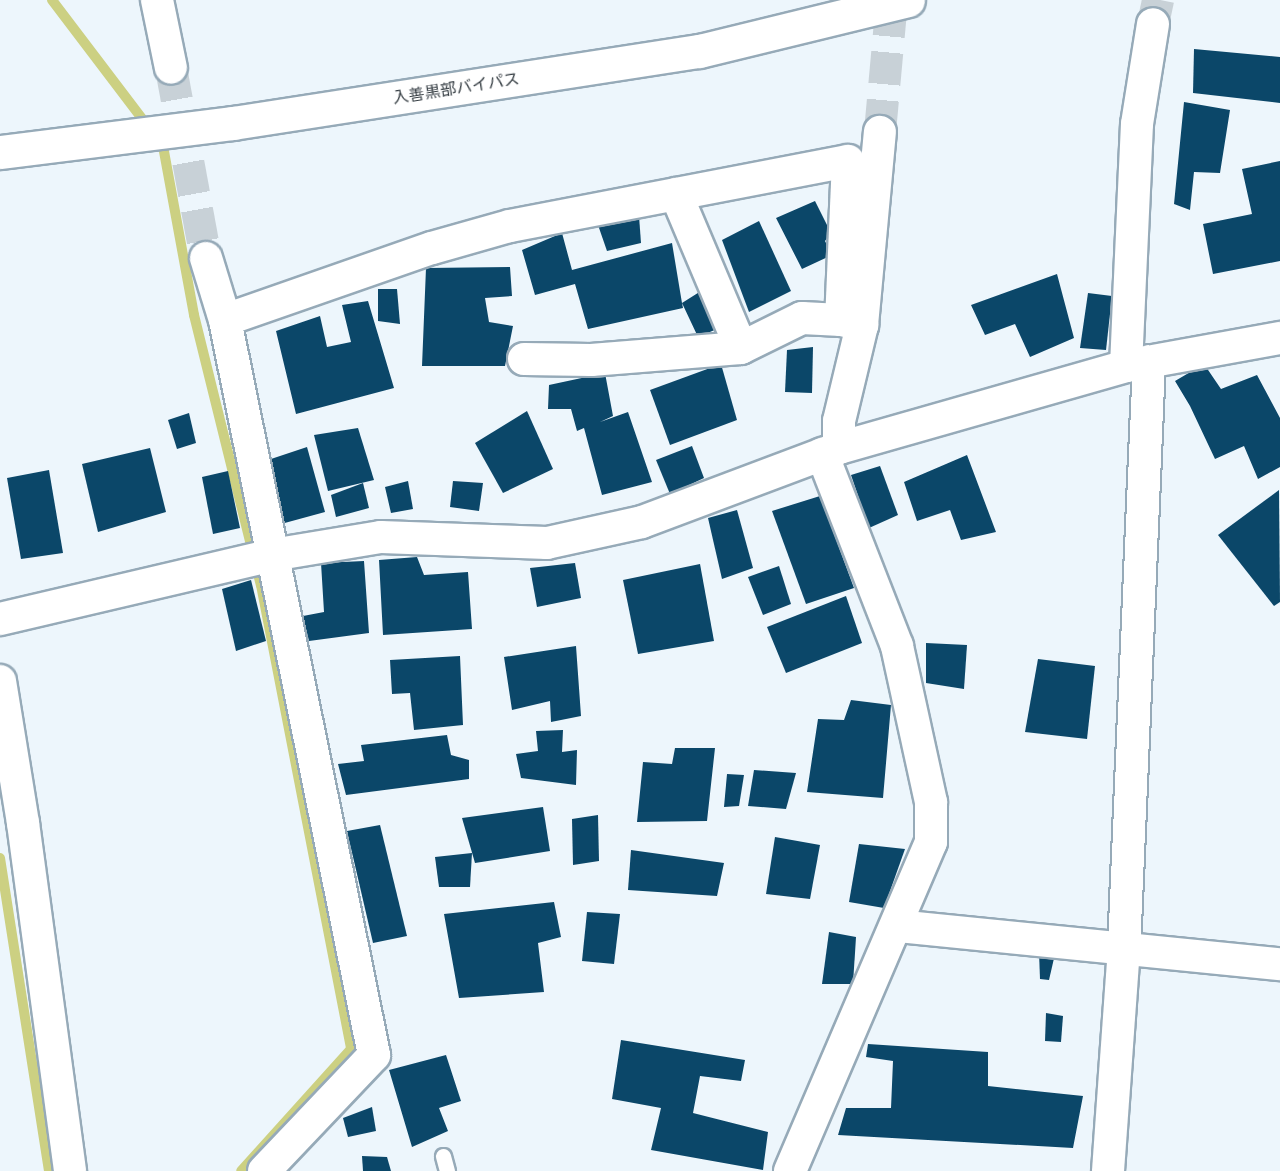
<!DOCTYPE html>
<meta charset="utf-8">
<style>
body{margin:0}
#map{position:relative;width:1280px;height:1171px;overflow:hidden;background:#edf6fc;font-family:"Golos Text","Noto Sans JP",sans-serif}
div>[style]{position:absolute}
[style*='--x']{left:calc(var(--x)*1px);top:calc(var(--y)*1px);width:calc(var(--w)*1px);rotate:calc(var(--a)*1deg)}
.stream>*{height:10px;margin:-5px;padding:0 5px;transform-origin:5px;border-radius:5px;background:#ccd082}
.building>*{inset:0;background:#0b4769}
.street-tunnel>*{height:32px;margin-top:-16px;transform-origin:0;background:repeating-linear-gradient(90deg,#c8d1d7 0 32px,transparent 0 48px)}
.roads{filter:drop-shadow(2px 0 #96aab8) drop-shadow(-2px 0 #96aab8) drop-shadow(0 2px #96aab8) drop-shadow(0 -2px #96aab8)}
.lane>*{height:15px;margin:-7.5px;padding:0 7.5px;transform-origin:7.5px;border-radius:7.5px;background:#fff}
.street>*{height:32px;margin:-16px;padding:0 16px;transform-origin:16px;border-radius:16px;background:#fff}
.highway>*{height:33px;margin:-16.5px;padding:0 16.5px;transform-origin:16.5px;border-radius:16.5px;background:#fff}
span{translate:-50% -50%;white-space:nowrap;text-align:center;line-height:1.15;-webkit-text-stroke:6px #fff;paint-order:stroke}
.street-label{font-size:16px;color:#353d43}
</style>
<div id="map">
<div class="stream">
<div style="--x:52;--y:0;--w:183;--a:52.8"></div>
<div style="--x:163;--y:146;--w:172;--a:79.6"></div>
<div style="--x:194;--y:315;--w:278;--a:76.1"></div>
<div style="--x:261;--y:585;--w:473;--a:79"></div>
<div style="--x:351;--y:1049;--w:164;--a:132"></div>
<div style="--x:0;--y:858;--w:317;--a:81.1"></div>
</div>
<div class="building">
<div style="clip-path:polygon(1194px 49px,1280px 57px,1280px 103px,1193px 93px)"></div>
<div style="clip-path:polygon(1184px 102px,1230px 110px,1220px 173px,1194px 172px,1190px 210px,1174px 204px)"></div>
<div style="clip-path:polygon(1280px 161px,1280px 261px,1213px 274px,1203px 224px,1252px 214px,1242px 169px)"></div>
<div style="clip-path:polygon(815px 201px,831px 233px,825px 241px,832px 255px,802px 269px,776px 218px)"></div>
<div style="clip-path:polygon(639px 216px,641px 243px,607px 251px,598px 225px)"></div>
<div style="clip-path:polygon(759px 221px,791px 291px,749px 312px,722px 240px)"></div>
<div style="clip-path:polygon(562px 233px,572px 270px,672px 243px,682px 303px,701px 291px,717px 329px,698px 337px,682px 303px,683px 308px,588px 329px,575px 284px,535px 295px,522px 250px)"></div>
<div style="clip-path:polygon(510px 267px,512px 296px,485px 298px,489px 322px,513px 326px,505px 366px,422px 366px,426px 268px)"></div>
<div style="clip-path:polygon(1057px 274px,1074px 338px,1030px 357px,1015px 324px,985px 335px,971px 305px)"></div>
<div style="clip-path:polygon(378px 289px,397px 289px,400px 324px,378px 321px)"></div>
<div style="clip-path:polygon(1088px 293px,1112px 296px,1106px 350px,1080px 348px)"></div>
<div style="clip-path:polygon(368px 301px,394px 388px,296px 414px,276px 331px,320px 316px,327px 347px,351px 342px,342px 305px)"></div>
<div style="clip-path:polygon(813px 347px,812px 393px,785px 392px,787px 350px)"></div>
<div style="clip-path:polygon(721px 364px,737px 420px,670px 445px,650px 390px)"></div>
<div style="clip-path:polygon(1204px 364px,1221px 389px,1257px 375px,1280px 418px,1280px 467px,1258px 479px,1244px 446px,1215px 459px,1190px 406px,1175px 381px)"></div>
<div style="clip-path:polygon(605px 373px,613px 416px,600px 422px,628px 412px,652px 482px,602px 495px,584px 428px,577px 431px,571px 409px,548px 409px,549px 385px)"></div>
<div style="clip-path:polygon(527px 411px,553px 469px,503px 493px,475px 443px)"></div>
<div style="clip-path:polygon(189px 413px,196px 443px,177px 449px,168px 420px)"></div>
<div style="clip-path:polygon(358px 428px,374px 480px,328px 491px,314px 435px)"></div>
<div style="clip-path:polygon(692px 446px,704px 478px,670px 494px,656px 460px)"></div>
<div style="clip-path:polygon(307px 447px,325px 512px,281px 524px,268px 460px)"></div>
<div style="clip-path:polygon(150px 448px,166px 512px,98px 532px,82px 464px)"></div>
<div style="clip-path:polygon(967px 455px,996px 532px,961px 540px,950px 510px,917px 521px,904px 482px)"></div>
<div style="clip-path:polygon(880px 466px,898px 515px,869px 528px,851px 475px)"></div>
<div style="clip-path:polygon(49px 470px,63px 553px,21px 559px,7px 478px)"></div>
<div style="clip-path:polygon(228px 471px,240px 528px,213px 534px,202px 477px)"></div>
<div style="clip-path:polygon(408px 481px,413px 509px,391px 513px,385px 487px)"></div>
<div style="clip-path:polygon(453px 481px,483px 483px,479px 511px,450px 507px)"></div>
<div style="clip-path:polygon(363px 483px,369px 508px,336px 517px,331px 495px)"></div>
<div style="clip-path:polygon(1279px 490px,1280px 602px,1274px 606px,1218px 535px)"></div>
<div style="clip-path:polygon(820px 496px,854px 588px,806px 604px,772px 511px)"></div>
<div style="clip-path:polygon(737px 510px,753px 568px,722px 579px,708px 518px)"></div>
<div style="clip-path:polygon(417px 557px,424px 575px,468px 572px,472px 629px,383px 635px,379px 560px)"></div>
<div style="clip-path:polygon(364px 561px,369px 633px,309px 641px,303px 616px,324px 612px,321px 563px)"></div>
<div style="clip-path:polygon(575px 563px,581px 598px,537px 607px,530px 568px)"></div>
<div style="clip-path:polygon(700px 564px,714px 641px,638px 654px,623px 580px)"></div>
<div style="clip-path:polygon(779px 566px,791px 604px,763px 615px,748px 577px)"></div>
<div style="clip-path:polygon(251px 580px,266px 641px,236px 651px,222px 589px)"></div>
<div style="clip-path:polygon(846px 596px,862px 643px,786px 673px,767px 627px)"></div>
<div style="clip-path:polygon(926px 643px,967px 645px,964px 689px,926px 683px)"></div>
<div style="clip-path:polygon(576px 646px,581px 716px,551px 722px,550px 701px,512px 710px,504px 657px)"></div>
<div style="clip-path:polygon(460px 656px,463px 725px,414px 730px,410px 693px,392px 694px,390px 660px)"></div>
<div style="clip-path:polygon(1038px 659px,1095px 666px,1087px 739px,1025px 732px)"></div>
<div style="clip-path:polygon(851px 700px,891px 705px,883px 798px,807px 792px,818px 719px,844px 720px)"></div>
<div style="clip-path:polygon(563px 730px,562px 752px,577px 750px,576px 785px,521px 778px,516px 754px,538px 751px,536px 731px)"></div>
<div style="clip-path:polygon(447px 735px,451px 755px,469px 760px,469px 779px,346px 795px,338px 764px,364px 761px,361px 745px)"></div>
<div style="clip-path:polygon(675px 748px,715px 748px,707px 821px,637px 822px,643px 762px,672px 764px)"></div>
<div style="clip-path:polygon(754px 770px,796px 773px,786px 809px,748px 806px)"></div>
<div style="clip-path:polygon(727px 774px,744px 775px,739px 806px,724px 807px)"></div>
<div style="clip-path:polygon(543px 807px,550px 851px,475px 863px,462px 818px)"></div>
<div style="clip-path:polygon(598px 815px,599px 861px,573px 865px,572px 819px)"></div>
<div style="clip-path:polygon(380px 825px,407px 936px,373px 943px,347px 831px)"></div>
<div style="clip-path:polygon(775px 837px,820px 845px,810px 899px,766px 894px)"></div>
<div style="clip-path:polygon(859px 844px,905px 849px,884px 908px,849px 902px)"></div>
<div style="clip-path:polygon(631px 850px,724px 863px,717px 896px,628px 890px)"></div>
<div style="clip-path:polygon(472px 853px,470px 887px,439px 887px,435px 857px)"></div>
<div style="clip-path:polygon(554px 902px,561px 937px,538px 943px,544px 992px,459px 998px,444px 914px)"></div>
<div style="clip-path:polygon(587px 912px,620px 914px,614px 964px,582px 961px)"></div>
<div style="clip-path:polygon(829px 932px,856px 937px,853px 984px,822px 984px)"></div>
<div style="clip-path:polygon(1039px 952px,1055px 954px,1049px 980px,1040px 979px)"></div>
<div style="clip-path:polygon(1046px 1013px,1063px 1016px,1061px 1042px,1045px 1041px)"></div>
<div style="clip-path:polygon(621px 1040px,745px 1060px,741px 1081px,700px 1076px,693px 1113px,768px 1132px,763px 1170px,651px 1150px,661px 1108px,612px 1099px)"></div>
<div style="clip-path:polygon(868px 1044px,988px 1052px,988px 1086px,1083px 1096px,1073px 1148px,838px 1135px,846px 1108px,891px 1108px,893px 1061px,866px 1057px)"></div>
<div style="clip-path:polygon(446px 1055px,461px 1101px,439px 1108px,448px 1131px,412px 1147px,389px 1070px)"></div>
<div style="clip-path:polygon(372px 1107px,376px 1131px,348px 1137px,343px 1118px)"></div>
<div style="clip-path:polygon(362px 1156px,387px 1157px,391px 1171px,363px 1171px)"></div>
</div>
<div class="street-tunnel">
<div style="--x:1153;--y:24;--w:25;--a:-78"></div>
<div style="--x:171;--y:68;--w:193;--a:79.6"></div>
<div style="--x:880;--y:132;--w:133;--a:-84.8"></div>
</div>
<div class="roads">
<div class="lane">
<div style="--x:443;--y:1156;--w:16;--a:75"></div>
</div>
<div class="street">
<div style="--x:157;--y:0;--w:69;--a:78.4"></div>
<div style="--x:676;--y:194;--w:167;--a:67.1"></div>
<div style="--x:206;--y:258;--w:65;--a:73"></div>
<div style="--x:524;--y:359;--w:67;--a:0.9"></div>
<div style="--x:591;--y:360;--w:150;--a:-4.6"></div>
<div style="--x:741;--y:348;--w:68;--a:-26.2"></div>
<div style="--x:802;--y:318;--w:39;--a:3"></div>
<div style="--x:841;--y:320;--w:22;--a:13"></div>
<div style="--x:1126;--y:366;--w:242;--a:-87.4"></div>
<div style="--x:1137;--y:124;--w:101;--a:-80.9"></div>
<div style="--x:839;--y:448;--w:27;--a:-90"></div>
<div style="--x:839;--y:421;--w:99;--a:-76.5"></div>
<div style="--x:862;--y:325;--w:194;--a:-84.7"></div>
<div style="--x:0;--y:619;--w:279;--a:-13.2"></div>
<div style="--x:272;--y:555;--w:110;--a:-9.4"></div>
<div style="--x:381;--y:537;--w:166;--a:2.1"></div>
<div style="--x:547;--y:543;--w:97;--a:-12.5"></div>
<div style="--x:642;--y:522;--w:210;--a:-20.6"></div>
<div style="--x:839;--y:448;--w:298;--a:-15.9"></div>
<div style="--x:1126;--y:366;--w:157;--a:-10.3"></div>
<div style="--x:0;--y:681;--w:144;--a:80.8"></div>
<div style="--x:23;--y:823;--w:351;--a:82.3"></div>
<div style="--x:897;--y:926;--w:385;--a:5.7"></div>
<div style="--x:264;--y:1171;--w:160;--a:-46.5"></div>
<div style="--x:374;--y:1055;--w:750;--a:-101.46"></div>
<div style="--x:225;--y:320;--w:219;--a:-19.2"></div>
<div style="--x:432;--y:248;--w:81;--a:-15.8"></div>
<div style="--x:510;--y:226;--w:344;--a:-10.9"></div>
<div style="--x:848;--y:161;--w:159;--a:92.5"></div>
<div style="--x:790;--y:1171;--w:358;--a:-66.8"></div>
<div style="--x:931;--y:842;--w:40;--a:-90"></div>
<div style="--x:931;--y:802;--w:160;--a:-102.3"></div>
<div style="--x:897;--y:646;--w:206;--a:-111.3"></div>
<div style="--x:1108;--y:1171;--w:223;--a:-85.9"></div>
<div style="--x:1124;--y:949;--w:588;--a:-87.56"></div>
</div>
<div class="highway">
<div style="--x:0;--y:152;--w:235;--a:-7.1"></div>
<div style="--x:233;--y:123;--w:472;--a:-8.8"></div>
<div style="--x:699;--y:51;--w:215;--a:-13.7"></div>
</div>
</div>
<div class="street-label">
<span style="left:456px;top:88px;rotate:-9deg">入善黒部バイパス</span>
</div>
</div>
